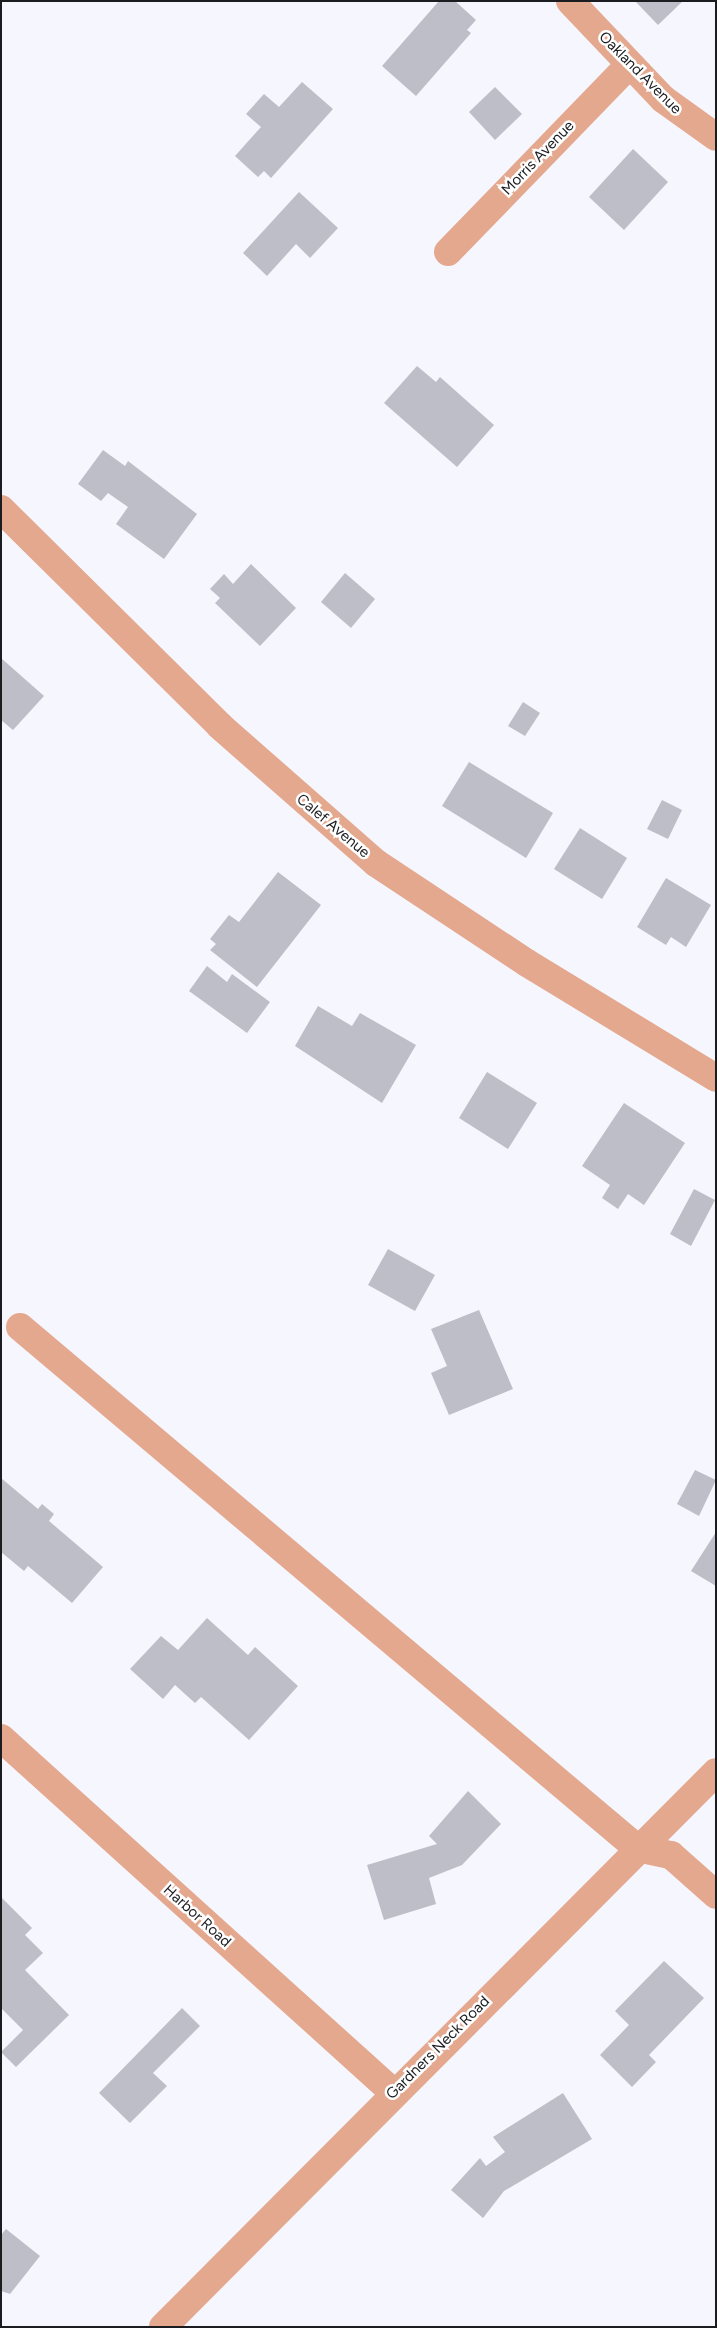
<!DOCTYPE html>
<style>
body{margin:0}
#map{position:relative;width:717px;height:2328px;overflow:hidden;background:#f5f6fe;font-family:Figtree,sans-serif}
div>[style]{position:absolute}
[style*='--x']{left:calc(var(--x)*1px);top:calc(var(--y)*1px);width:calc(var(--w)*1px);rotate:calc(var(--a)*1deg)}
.building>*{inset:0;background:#bdbec7}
.minor>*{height:28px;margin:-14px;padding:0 14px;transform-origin:14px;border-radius:14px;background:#e4a88e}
.tertiary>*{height:28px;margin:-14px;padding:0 14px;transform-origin:14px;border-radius:14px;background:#e4a88e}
span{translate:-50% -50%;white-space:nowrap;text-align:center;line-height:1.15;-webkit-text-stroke:5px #fff;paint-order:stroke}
.street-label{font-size:15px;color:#1b1c1f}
.frame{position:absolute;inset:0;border:2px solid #1b1c1f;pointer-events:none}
</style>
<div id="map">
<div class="building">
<div style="clip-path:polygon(439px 1px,455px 1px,476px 20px,467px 30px,471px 33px,416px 96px,382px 66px)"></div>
<div style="clip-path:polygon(635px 1px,683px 1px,658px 25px)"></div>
<div style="clip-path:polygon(302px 82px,333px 109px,271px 178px,264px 171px,258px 177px,235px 156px,261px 127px,246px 114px,264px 94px,279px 107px)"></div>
<div style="clip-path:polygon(495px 87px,522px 114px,495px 140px,469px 112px)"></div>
<div style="clip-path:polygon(633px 149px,668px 182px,624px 230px,589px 197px)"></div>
<div style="clip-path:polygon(299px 192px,338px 228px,310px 258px,296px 244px,267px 276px,243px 253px)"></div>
<div style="clip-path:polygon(417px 366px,436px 382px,440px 377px,494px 425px,457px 467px,384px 403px)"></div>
<div style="clip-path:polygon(103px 450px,125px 466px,128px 461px,197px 514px,164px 559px,116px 524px,128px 507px,108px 493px,101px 501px,78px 484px)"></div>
<div style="clip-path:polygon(251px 564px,296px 608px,260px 646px,215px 603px,220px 598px,210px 589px,224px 574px,233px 584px)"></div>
<div style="clip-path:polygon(345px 573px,375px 599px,351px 628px,321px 602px)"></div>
<div style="clip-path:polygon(1px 658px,44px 696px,13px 730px,1px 720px)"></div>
<div style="clip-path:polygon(523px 702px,540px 713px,525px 736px,508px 726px)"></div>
<div style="clip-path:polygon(469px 762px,553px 813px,526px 858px,442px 806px)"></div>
<div style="clip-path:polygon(662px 800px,682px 810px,668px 839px,647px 829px)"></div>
<div style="clip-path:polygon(580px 828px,627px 858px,602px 899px,554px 869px)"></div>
<div style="clip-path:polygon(278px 872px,321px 905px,257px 987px,210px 950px,216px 944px,210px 939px,229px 915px,239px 922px)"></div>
<div style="clip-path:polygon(666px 878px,711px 905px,686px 947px,671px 937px,666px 945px,637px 927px)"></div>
<div style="clip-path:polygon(207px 966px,227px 982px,232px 974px,270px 1002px,247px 1033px,189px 991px)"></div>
<div style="clip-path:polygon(318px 1006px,352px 1026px,360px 1013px,416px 1045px,382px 1103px,295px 1046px)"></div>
<div style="clip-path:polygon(487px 1072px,537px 1103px,508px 1149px,459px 1118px)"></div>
<div style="clip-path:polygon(624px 1103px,685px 1143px,644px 1205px,628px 1194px,618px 1209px,602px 1198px,610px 1185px,582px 1166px)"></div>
<div style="clip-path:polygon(694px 1189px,715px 1200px,691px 1246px,670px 1234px)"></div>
<div style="clip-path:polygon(388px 1249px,435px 1275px,415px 1311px,368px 1285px)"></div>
<div style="clip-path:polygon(479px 1310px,513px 1389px,449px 1415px,431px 1373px,447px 1366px,431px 1329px)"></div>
<div style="clip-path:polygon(695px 1470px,716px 1480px,699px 1516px,677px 1504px)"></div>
<div style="clip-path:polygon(1px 1478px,38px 1509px,42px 1504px,54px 1514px,49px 1521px,103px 1567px,72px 1603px,28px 1566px,24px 1571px,1px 1552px)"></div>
<div style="clip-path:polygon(716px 1532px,716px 1586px,691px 1571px)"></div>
<div style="clip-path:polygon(207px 1618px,248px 1655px,255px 1647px,298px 1686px,249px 1740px,201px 1697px,195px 1703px,175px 1685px,163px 1699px,130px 1669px,161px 1636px,178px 1650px)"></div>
<div style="clip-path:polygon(468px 1791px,501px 1824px,462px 1865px,429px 1878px,436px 1904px,384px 1920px,367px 1865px,437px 1844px,429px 1836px)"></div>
<div style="clip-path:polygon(1px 1897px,32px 1928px,25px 1935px,43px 1953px,25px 1970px,69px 2015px,16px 2067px,1px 2052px,23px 2030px,1px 2008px)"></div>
<div style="clip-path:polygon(664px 1961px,704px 1998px,649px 2055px,656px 2062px,632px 2087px,600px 2055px,629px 2025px,615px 2011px)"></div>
<div style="clip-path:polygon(182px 2008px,200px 2026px,153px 2073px,167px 2086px,130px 2123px,99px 2093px)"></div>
<div style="clip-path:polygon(563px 2093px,592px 2139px,504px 2191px,483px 2218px,451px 2190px,480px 2158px,486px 2166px,505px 2152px,493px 2137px)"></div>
<div style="clip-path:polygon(6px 2229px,40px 2256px,10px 2294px,1px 2291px,1px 2235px)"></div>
</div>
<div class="minor">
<div style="--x:570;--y:1;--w:135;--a:46.5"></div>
<div style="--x:663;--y:99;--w:65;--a:35.6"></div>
<div style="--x:448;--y:252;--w:260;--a:-45.9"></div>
<div style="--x:1;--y:509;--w:308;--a:44.7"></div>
<div style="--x:220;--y:726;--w:208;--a:41.3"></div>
<div style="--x:376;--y:863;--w:181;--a:33.5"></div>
<div style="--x:527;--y:963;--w:221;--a:31.3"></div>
<div style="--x:20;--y:1327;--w:808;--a:40.18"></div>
<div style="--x:637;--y:1848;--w:35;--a:12"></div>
<div style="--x:671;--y:1855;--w:60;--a:41.6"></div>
<div style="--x:1;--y:1738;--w:530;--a:42.09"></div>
</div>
<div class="tertiary">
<div style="--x:163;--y:2327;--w:783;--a:-45.1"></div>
</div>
<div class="street-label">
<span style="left:640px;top:73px;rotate:45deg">Oakland Avenue</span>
<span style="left:538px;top:158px;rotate:-46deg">Morris Avenue</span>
<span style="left:333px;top:826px;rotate:40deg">Calef Avenue</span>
<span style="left:197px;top:1916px;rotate:42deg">Harbor Road</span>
<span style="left:438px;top:2048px;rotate:-45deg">Gardners Neck Road</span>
</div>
<div class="frame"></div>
</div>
